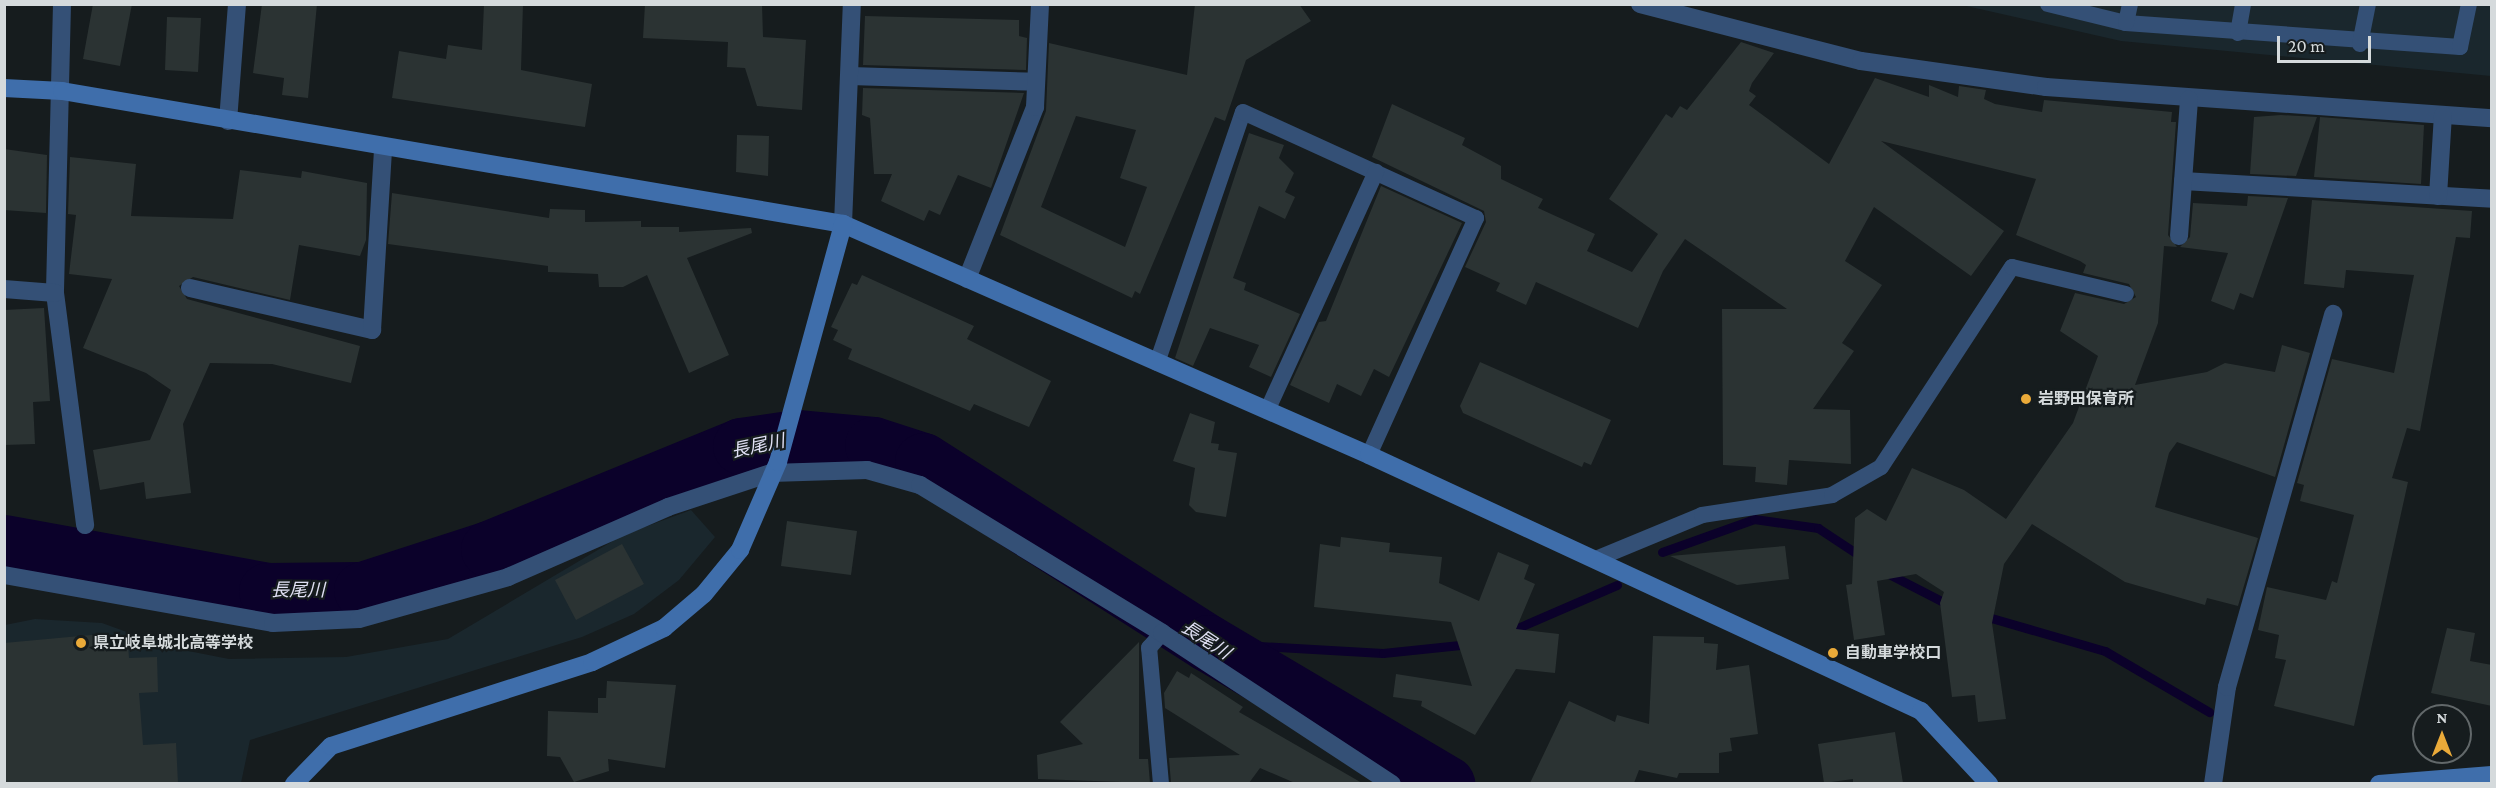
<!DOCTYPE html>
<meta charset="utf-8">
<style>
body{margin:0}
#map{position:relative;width:2496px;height:788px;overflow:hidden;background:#161c1e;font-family:"Crimson Pro","Noto Sans JP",serif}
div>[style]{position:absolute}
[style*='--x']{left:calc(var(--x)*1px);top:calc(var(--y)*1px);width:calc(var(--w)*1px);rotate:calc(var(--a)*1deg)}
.built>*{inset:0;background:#1a272d}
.stream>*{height:9px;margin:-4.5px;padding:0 4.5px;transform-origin:4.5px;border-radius:4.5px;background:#0b012a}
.river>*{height:57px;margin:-28.5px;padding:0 28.5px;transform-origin:28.5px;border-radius:28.5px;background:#0b012a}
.building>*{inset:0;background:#2b3333}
.lane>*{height:16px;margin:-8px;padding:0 8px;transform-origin:8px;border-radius:8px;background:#345076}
.street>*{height:18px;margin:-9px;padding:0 9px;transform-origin:9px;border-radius:9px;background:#345076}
.secondary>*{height:18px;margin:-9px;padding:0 9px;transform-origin:9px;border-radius:9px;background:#3f6eab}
.dots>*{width:16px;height:16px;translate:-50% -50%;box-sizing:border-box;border:3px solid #161c1e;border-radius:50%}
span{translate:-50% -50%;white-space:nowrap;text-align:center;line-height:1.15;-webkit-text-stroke:4.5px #161c1e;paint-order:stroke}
.poi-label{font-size:16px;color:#d5dadc;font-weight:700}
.left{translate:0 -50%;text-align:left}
.water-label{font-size:18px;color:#e0e0f4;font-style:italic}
.frame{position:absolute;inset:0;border:6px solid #d5dadc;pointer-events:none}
.north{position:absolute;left:2412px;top:704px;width:60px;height:60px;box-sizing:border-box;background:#161c1e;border:2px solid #62686a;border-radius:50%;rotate:0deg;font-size:16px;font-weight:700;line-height:24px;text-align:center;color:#d5dadc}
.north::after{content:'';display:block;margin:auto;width:21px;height:27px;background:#eaaa39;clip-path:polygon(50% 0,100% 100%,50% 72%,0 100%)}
.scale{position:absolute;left:2277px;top:36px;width:94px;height:27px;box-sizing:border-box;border:3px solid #d5dadc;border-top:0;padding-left:8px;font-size:18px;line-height:21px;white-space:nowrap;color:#d5dadc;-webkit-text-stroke:4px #161c1e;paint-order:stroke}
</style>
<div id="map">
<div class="built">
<div style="clip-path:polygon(1962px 5px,2491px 5px,2491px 76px,2121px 41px)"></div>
<div style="clip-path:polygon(691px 510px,715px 537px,679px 580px,634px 614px,582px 637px,250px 740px,241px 783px,5px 784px,5px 625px,35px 619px,102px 623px,168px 647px,229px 659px,346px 657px,448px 639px,623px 535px)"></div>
</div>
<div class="stream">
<div style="--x:1662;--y:552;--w:98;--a:-19.7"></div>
<div style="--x:1754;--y:519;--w:65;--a:8"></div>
<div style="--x:1818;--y:528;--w:53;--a:33.4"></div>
<div style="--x:1883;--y:571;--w:76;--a:27.2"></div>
<div style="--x:1981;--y:615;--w:129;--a:16.2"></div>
<div style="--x:2105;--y:651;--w:121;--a:30.4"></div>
<div style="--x:1506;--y:633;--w:121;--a:-23.4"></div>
<div style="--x:1208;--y:643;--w:175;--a:3.3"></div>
<div style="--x:1383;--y:653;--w:87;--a:-5.9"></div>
</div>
<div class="river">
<div style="--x:4;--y:543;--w:267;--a:10.3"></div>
<div style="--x:267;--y:591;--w:95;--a:-0.6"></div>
<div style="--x:362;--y:590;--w:133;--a:-17.9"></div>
<div style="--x:489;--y:549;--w:272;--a:-22.2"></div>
<div style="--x:741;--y:446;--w:56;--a:-8.3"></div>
<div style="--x:796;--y:438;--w:77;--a:5.2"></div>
<div style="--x:873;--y:445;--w:52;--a:17.7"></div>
<div style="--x:923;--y:461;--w:338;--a:32.6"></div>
<div style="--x:1208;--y:643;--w:277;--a:30.6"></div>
</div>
<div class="building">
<div style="clip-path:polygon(93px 4px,132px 4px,120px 66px,83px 59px)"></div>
<div style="clip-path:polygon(262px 4px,317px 4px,308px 98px,282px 95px,284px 78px,253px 73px)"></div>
<div style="clip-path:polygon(484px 4px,523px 4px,521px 70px,592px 84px,585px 127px,392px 98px,399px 51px,446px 59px,448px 45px,482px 50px)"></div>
<div style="clip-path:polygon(645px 4px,762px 4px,763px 37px,806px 40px,802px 110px,757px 106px,745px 68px,727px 67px,728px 42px,643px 38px)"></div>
<div style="clip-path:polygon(evenodd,1195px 4px,1299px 4px,1311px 21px,1246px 60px,1225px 121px,1215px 117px,1140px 294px,1135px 291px,1132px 298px,1000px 235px,1046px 111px,1049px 43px,1187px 75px,1195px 4px,1076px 116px,1136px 130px,1120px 178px,1147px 187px,1125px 247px,1041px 207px,1076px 116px)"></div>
<div style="clip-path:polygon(865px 16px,1019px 20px,1019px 36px,1027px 38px,1026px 70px,863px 65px)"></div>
<div style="clip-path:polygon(167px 17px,201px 18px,198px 72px,165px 70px)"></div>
<div style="clip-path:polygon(1741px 42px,1774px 53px,1752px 83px,1749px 91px,1756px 96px,1749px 105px,1829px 164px,1875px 78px,1929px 97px,1929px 85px,1958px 97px,1959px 86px,1986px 90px,1984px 99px,1995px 104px,2042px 112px,2044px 100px,2172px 112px,2171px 122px,2176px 122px,2168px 235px,2177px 247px,2164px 246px,2158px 323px,2135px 385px,2207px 372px,2225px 363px,2275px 372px,2282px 345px,2310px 353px,2275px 477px,2177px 442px,2169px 453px,2155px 507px,2258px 538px,2238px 606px,2207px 598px,2205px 605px,2125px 582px,2032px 524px,2004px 564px,1992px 623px,2006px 719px,1978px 722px,1975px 695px,1952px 697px,1940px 603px,1944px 592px,1916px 574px,1877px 581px,1885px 635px,1854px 640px,1846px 585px,1852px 584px,1855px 518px,1867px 509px,1886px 521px,1912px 468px,1964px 490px,2006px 519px,2073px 423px,2098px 356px,2060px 331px,2075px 293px,2124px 304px,2136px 297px,2129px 284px,2083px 273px,2086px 265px,2080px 261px,2016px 235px,2036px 179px,1881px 141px,2004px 231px,1971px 276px,1874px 207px,1845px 261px,1882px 285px,1842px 343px,1854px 351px,1813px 409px,1850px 410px,1851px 464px,1789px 460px,1787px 485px,1755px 482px,1756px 467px,1723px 465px,1722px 309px,1787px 309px,1685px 239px,1663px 271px,1638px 328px,1536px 282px,1526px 305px,1496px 291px,1500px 283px,1465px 267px,1486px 222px,1484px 211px,1372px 157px,1392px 104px,1465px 138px,1462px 145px,1501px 166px,1501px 179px,1543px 199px,1538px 208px,1595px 234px,1587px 251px,1632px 272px,1658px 234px,1609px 199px,1666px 114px,1672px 118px,1680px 106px,1687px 110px)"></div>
<div style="clip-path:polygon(863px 88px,1024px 93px,991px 188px,958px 175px,940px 215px,929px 210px,924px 221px,881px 201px,892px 174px,874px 174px,870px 118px,862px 115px)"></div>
<div style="clip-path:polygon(2281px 115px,2317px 117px,2296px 176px,2250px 174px,2254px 117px)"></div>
<div style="clip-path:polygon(2320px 117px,2424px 125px,2421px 184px,2314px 177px)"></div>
<div style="clip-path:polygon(1249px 133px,1284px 145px,1279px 158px,1294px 173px,1285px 192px,1295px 197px,1285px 219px,1259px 206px,1233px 278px,1246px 283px,1244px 290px,1300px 314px,1271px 377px,1249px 367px,1259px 345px,1210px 328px,1193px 366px,1175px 358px)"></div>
<div style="clip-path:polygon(737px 135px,769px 136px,768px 176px,736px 172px)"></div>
<div style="clip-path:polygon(4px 149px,47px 155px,46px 213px,4px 210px)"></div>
<div style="clip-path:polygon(70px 157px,136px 164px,131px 216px,233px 219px,240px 170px,301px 178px,302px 171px,367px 183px,366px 240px,360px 256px,299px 245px,290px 300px,193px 277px,179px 286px,187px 299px,360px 346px,351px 383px,272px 364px,210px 363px,183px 424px,191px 493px,146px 499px,144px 482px,100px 490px,93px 450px,150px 440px,171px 390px,146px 373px,83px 348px,112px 279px,69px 274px,76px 215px,68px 214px)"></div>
<div style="clip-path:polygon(1381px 186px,1462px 223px,1389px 377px,1374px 369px,1361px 396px,1337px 384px,1329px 403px,1290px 385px,1319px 322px,1326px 321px)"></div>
<div style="clip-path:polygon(392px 193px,549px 218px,550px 209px,585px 210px,585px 222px,641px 221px,641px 227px,679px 227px,679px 232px,751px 228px,752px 233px,687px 258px,729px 355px,689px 373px,647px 275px,623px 287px,599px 287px,598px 274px,548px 272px,548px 266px,388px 244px)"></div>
<div style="clip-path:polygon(2248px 196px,2288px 198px,2253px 298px,2240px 293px,2234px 310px,2211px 301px,2228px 253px,2180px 247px,2190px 237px,2193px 203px,2247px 206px)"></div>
<div style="clip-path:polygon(2312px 200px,2472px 211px,2470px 238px,2456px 237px,2420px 431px,2407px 428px,2392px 478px,2408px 482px,2354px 726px,2274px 706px,2286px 660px,2275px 658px,2279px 635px,2258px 630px,2267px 587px,2326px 600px,2332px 581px,2337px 583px,2354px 515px,2300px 501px,2304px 485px,2297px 483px,2332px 359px,2394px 373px,2414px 275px,2346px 270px,2344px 288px,2304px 284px)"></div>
<div style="clip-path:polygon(862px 275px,974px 326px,967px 339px,1051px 381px,1029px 427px,974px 404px,970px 411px,848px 359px,852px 349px,833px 340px,838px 330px,831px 327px,852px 283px,857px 285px)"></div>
<div style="clip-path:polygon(44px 308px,50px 401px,33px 402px,35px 444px,4px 445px,4px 310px)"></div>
<div style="clip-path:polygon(1480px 362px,1611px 420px,1591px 465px,1584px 462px,1582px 467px,1463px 413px,1460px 406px)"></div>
<div style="clip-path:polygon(1190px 413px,1215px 422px,1211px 443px,1219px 444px,1218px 450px,1237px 453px,1226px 517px,1196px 512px,1189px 505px,1195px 468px,1173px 461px)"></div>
<div style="clip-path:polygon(787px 521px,857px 531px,851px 575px,781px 566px)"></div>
<div style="clip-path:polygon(1341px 537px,1390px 543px,1389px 552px,1442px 557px,1439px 583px,1479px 601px,1498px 552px,1529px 565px,1524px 579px,1535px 584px,1516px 629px,1559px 634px,1555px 673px,1516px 669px,1475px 735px,1421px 706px,1422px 701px,1393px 697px,1396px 674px,1472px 686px,1451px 622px,1314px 607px,1320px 544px,1340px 547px)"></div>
<div style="clip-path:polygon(622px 544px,644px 584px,576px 620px,555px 580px)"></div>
<div style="clip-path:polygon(1785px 546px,1789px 579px,1737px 585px,1670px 556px)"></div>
<div style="clip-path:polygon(2447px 628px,2475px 633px,2470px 661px,2492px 665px,2492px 706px,2431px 693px)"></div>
<div style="clip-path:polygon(102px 634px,103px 646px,128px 645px,129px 658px,157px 657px,158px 692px,139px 693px,143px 745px,176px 743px,178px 783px,4px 783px,4px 643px)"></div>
<div style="clip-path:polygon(1653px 636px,1704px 637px,1704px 643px,1718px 644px,1716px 670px,1749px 665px,1758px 734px,1730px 738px,1732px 751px,1719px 753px,1719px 773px,1679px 773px,1677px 778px,1639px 770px,1634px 783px,1530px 783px,1569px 701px,1615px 722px,1617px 715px,1649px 724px)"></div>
<div style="clip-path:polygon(1139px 642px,1139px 759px,1148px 759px,1150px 783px,1038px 779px,1037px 755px,1083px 744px,1060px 722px)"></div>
<div style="clip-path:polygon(1177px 671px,1189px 678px,1191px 673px,1243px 707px,1239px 712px,1362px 783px,1295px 783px,1260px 768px,1249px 783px,1171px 783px,1169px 758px,1240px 755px,1165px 708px,1164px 693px)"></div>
<div style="clip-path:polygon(607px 681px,676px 685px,665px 768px,608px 759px,609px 771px,574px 782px,560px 757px,547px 756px,548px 711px,598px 713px,598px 698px,606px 698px)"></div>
<div style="clip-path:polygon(1895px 732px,1903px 783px,1853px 783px,1853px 779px,1824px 783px,1818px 744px)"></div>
</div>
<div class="lane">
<div style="--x:2048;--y:4;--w:80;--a:13.7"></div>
<div style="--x:2126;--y:23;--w:335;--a:4.1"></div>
<div style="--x:2460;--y:47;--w:44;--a:-78.2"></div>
<div style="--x:2126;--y:23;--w:19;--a:-78"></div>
<div style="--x:2238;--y:33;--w:29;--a:-80"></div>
<div style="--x:2360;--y:44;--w:41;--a:-78.7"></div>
<div style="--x:1157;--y:363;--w:265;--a:-71.1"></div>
<div style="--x:1243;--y:112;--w:256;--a:24.5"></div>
<div style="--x:1476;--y:218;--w:260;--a:114.3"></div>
<div style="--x:1267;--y:411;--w:263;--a:-65.5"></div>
<div style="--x:1596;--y:559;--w:115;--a:-22.5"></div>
<div style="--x:1702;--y:515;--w:132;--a:-8.7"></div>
<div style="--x:1832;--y:495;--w:56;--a:-29.7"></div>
<div style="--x:1881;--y:467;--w:239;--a:-56.8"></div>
<div style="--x:2012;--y:267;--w:117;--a:13.3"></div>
<div style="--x:1161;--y:784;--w:137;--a:-95"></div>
<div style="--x:1149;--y:648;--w:20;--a:-49"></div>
</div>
<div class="street">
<div style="--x:62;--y:4;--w:289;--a:91.4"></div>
<div style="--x:55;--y:293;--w:234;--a:82.6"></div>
<div style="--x:1640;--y:4;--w:228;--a:14.5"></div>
<div style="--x:1861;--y:61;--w:187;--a:8"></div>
<div style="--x:2046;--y:87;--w:447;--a:4"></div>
<div style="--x:850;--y:76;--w:186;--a:1.8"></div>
<div style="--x:228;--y:121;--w:117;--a:-85.6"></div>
<div style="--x:2183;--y:181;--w:310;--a:3.3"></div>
<div style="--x:2438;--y:196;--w:81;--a:-86.5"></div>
<div style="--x:843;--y:224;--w:220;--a:-87.7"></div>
<div style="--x:2179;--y:236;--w:137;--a:-85.8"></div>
<div style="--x:967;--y:279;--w:185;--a:-68.4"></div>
<div style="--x:1035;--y:107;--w:103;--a:-87.2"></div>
<div style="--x:190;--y:288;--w:187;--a:13"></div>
<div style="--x:372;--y:330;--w:182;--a:-86.5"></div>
<div style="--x:4;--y:289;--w:51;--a:4.5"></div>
<div style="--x:4;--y:575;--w:273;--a:10.1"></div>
<div style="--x:273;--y:623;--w:86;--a:-2.7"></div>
<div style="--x:359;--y:619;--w:155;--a:-15.7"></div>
<div style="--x:508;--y:577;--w:175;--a:-23.6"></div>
<div style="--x:668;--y:507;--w:108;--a:-18.3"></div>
<div style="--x:771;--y:473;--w:96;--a:-1.8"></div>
<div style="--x:867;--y:470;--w:55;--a:15.8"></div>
<div style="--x:920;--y:485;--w:284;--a:31.4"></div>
<div style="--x:1162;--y:633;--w:275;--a:33.3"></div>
<div style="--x:2213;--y:784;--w:98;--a:-81.8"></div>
<div style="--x:2227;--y:687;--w:388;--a:-74.1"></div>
</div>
<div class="secondary">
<div style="--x:4;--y:88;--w:58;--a:3"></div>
<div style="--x:62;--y:91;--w:792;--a:9.66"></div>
<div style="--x:843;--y:224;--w:574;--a:23.71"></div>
<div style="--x:1369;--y:455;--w:608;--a:24.88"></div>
<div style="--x:1921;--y:711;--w:100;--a:47"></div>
<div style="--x:294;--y:784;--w:53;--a:-45.8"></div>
<div style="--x:331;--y:746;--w:274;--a:-17.8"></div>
<div style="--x:592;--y:662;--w:80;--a:-25.3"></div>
<div style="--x:664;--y:628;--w:52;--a:-40.4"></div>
<div style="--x:704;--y:594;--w:57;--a:-50.7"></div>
<div style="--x:740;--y:550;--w:96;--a:-66.6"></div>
<div style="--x:778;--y:462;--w:247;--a:-74.7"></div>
<div style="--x:2379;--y:784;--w:113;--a:-4.6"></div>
</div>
<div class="dots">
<div style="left:2026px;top:399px;background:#eaaa39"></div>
<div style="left:81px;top:643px;background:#eaaa39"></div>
<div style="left:1833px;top:653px;background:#eaaa39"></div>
</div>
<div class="poi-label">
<span class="left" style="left:2038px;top:399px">岩野田保育所</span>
<span class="left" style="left:93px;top:643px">県立岐阜城北高等学校</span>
<span class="left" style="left:1845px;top:653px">自動車学校口</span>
</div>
<div class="water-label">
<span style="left:758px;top:446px;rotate:-12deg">長尾川</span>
<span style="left:298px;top:590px">長尾川</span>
<span style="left:1206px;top:640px;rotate:33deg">長尾川</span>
</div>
<div class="frame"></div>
<div class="north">N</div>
<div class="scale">20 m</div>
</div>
